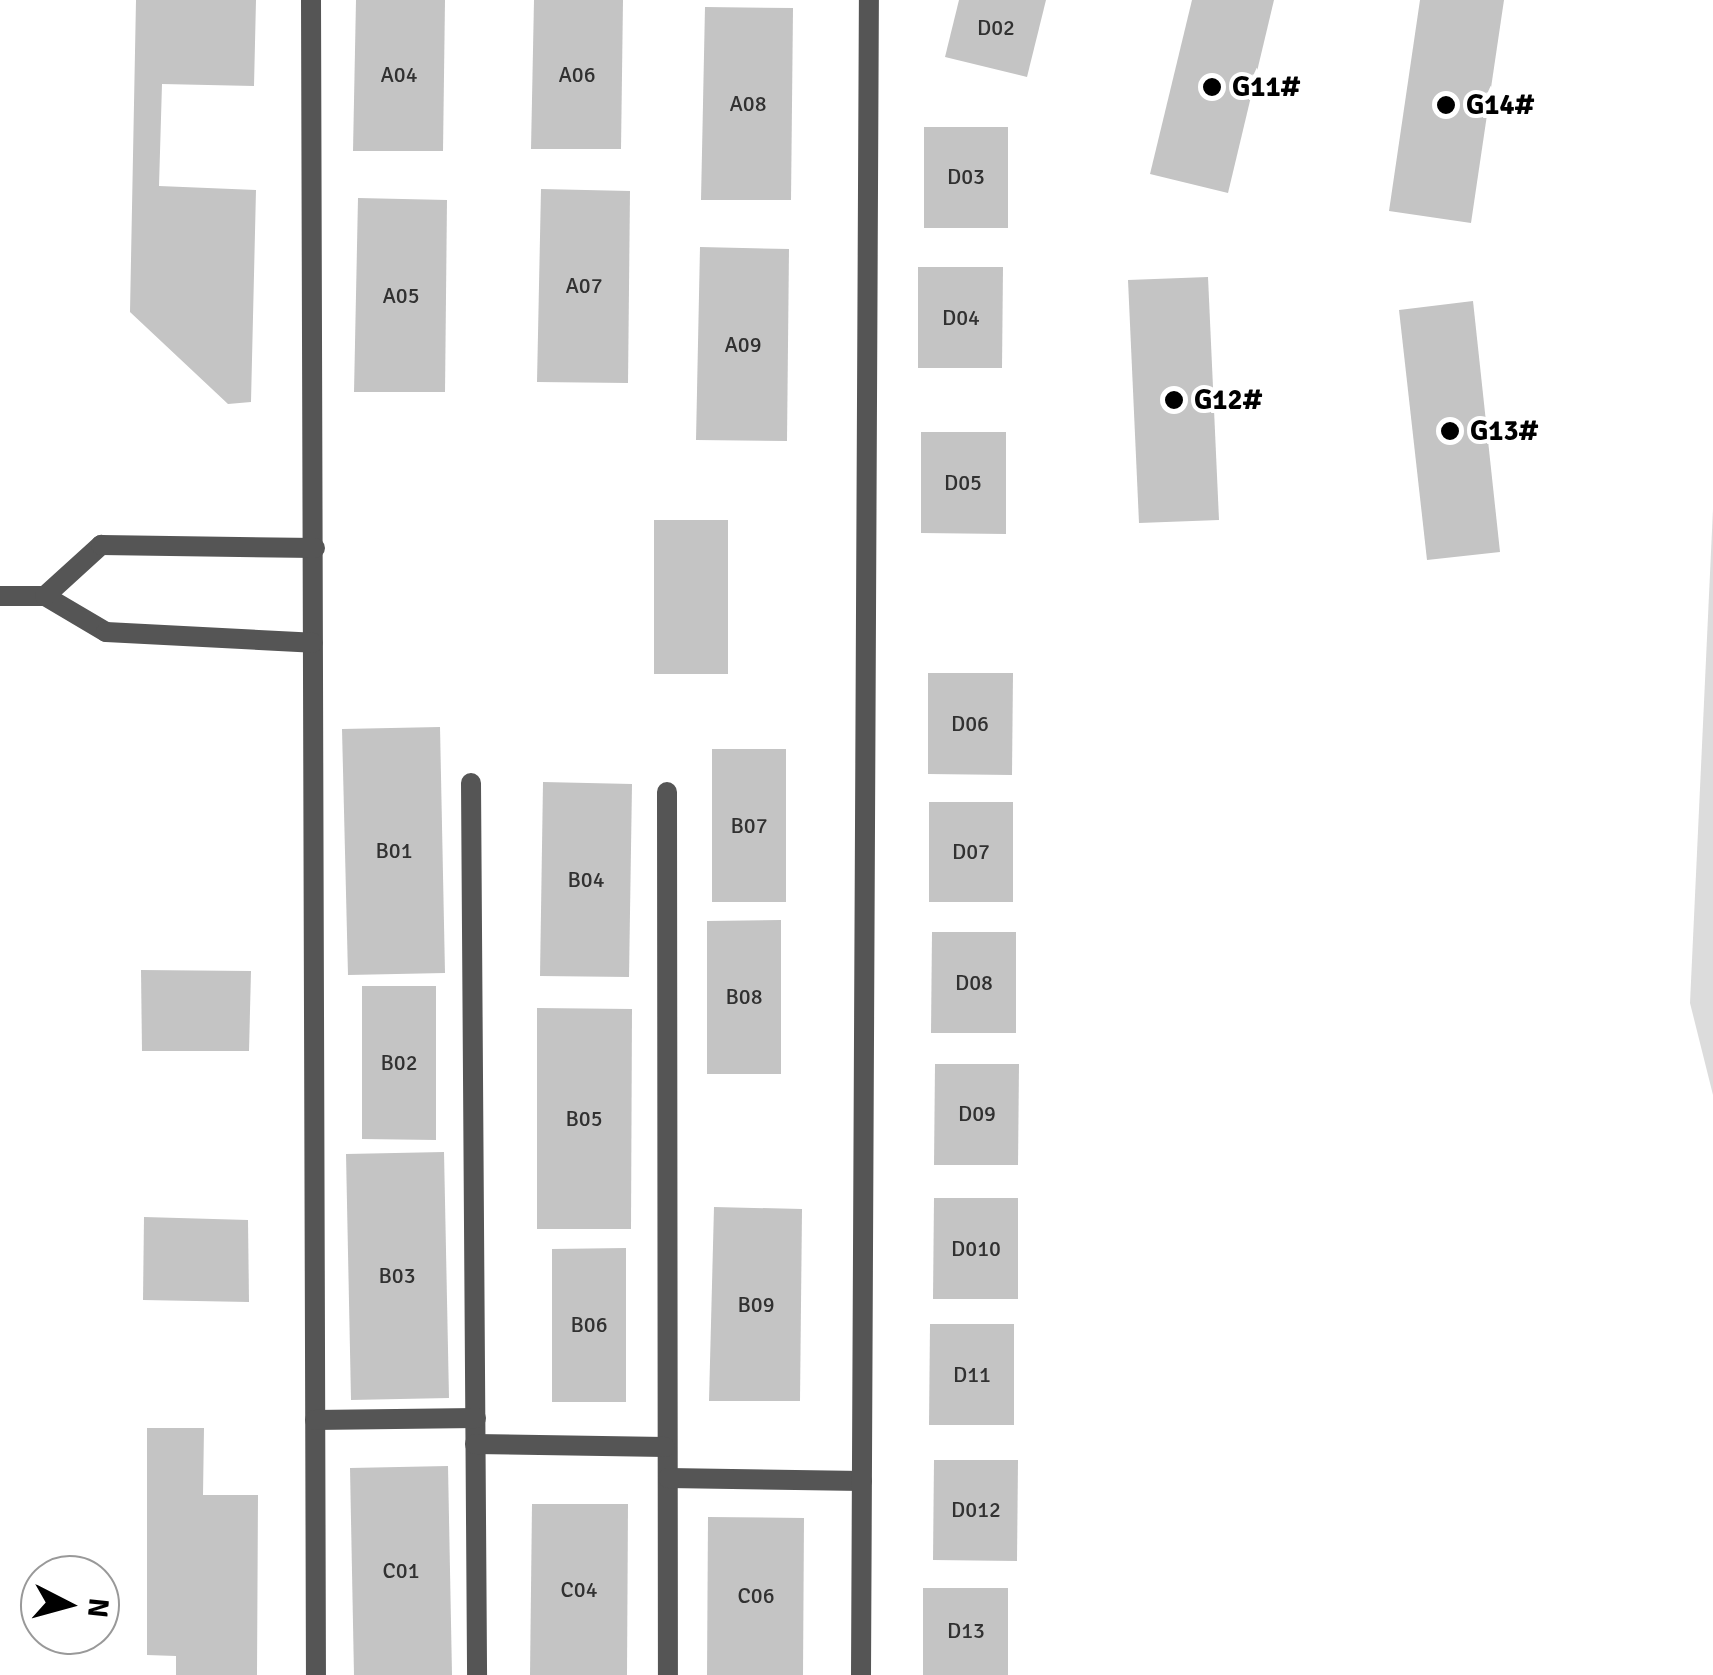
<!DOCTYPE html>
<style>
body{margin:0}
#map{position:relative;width:1713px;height:1675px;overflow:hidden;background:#fff;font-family:Signika,sans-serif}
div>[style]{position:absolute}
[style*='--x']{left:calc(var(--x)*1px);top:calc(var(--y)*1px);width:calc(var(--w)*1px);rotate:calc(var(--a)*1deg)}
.green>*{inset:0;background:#dcdcdc}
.building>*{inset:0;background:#c4c4c4}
.street>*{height:20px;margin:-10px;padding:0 10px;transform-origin:10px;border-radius:10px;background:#555}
.dots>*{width:28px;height:28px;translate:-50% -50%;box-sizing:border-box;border:5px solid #fff;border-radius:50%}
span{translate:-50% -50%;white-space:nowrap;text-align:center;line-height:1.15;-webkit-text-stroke:8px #fff;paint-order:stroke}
.number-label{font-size:22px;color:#313131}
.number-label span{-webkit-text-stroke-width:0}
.poi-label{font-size:28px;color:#000;font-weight:700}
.left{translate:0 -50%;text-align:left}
.north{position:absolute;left:20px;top:1555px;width:100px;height:100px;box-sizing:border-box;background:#fff;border:2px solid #999;border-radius:50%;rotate:96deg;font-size:28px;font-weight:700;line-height:40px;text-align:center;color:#000}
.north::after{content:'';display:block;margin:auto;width:35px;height:45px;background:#000;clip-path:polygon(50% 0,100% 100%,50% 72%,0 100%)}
</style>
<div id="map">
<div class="green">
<div style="clip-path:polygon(1713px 509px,1713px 1095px,1690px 1003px)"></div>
</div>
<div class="building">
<div style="clip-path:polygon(136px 0,256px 0,254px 86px,162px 84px,159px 186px,256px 190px,251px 402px,228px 404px,130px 312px)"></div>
<div style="clip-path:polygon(356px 0,445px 0,443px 151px,353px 151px)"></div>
<div style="clip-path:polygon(534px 0,623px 0,621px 149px,531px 149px)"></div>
<div style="clip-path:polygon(959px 0,1046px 0,1027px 77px,945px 57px)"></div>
<div style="clip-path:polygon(1192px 0,1274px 0,1228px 193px,1150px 174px)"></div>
<div style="clip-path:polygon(1420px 0,1504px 0,1471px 223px,1389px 211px)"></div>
<div style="clip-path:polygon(705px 7px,793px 8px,791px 200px,701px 200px)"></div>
<div style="clip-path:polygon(924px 127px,1008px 127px,1008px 228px,924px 228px)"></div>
<div style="clip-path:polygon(541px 189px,630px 191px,628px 383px,537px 382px)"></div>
<div style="clip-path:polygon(358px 198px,447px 200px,445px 392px,354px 392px)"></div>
<div style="clip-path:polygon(700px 247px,789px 249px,787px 441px,696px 440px)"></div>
<div style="clip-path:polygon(918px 267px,1003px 267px,1002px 368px,918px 368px)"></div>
<div style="clip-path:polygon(1208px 277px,1219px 520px,1139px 523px,1128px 280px)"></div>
<div style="clip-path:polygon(1473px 301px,1500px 552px,1427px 560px,1399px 310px)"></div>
<div style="clip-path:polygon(921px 432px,1006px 432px,1006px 534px,921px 533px)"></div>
<div style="clip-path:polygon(654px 520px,728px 520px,728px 674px,654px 674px)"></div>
<div style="clip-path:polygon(928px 673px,1013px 673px,1012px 775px,928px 774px)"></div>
<div style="clip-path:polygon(440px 727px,445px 973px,348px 975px,342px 729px)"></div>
<div style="clip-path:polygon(712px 749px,786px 749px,786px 902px,712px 902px)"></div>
<div style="clip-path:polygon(543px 782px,632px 784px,629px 977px,540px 976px)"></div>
<div style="clip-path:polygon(929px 802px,1013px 802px,1013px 902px,929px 902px)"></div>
<div style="clip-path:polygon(781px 920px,781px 1074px,707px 1074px,707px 921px)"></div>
<div style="clip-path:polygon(932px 932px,1016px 932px,1016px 1033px,931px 1033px)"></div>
<div style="clip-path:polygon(141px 970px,251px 971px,249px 1051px,142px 1051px)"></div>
<div style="clip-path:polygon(362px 986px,436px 986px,436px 1140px,362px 1139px)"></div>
<div style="clip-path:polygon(537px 1008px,632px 1009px,631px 1229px,537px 1229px)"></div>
<div style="clip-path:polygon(935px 1064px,1019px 1064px,1018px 1165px,934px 1165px)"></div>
<div style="clip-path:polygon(444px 1152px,449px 1398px,351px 1400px,346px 1154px)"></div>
<div style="clip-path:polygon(934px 1198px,1018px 1198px,1018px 1299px,933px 1299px)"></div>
<div style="clip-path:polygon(714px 1207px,802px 1209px,800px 1401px,709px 1401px)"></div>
<div style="clip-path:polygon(144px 1217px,248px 1220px,249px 1302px,143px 1300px)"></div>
<div style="clip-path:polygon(626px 1248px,626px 1402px,552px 1402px,552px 1249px)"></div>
<div style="clip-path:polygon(930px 1324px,1014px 1324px,1014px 1425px,929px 1425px)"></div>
<div style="clip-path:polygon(147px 1428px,204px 1428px,203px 1495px,258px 1495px,257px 1675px,176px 1675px,176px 1656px,147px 1655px)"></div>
<div style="clip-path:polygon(934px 1460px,1018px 1460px,1017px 1561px,933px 1560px)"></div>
<div style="clip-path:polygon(448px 1466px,452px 1675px,354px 1675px,350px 1468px)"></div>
<div style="clip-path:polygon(532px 1504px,628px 1504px,627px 1675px,530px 1675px)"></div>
<div style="clip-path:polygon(708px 1517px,804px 1518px,803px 1675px,707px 1675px)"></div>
<div style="clip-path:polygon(923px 1588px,1008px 1588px,1008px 1675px,923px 1675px)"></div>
</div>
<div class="street">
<div style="--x:311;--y:0;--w:1675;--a:89.83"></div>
<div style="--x:0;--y:596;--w:45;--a:0"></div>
<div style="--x:45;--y:596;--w:71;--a:30.5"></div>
<div style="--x:106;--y:632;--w:207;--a:3"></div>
<div style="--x:45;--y:596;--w:76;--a:-42.3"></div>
<div style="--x:101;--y:545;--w:214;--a:0.8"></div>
<div style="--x:471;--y:783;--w:892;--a:89.61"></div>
<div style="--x:667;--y:792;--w:883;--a:89.94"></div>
<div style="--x:315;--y:1420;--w:161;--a:-0.7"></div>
<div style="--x:475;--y:1444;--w:190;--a:0.9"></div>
<div style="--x:668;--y:1478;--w:194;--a:0.9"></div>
<div style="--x:861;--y:1675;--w:1675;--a:-89.73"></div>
</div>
<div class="dots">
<div style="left:1212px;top:87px;background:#000"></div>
<div style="left:1446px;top:105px;background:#000"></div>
<div style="left:1174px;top:400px;background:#000"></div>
<div style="left:1450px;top:431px;background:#000"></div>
</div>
<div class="number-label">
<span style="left:996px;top:28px">D02</span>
<span style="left:399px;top:75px">A04</span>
<span style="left:577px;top:75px">A06</span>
<span style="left:748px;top:104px">A08</span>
<span style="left:966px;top:177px">D03</span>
<span style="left:584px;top:286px">A07</span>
<span style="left:401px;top:296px">A05</span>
<span style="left:961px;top:318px">D04</span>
<span style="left:743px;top:345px">A09</span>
<span style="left:963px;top:483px">D05</span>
<span style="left:970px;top:724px">D06</span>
<span style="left:749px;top:826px">B07</span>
<span style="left:394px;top:851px">B01</span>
<span style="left:971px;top:852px">D07</span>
<span style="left:586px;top:880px">B04</span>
<span style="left:974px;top:983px">D08</span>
<span style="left:744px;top:997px">B08</span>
<span style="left:399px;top:1063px">B02</span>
<span style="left:977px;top:1114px">D09</span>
<span style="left:584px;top:1119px">B05</span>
<span style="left:976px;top:1249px">D010</span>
<span style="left:397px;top:1276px">B03</span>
<span style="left:756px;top:1305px">B09</span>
<span style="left:589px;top:1325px">B06</span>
<span style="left:972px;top:1375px">D11</span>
<span style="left:976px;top:1510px">D012</span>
<span style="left:401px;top:1571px">C01</span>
<span style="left:579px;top:1590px">C04</span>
<span style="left:756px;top:1596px">C06</span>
<span style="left:966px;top:1631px">D13</span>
</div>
<div class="poi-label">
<span class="left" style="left:1232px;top:87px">G11#</span>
<span class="left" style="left:1466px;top:105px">G14#</span>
<span class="left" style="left:1194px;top:400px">G12#</span>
<span class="left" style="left:1470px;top:431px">G13#</span>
</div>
<div class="north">N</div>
</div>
